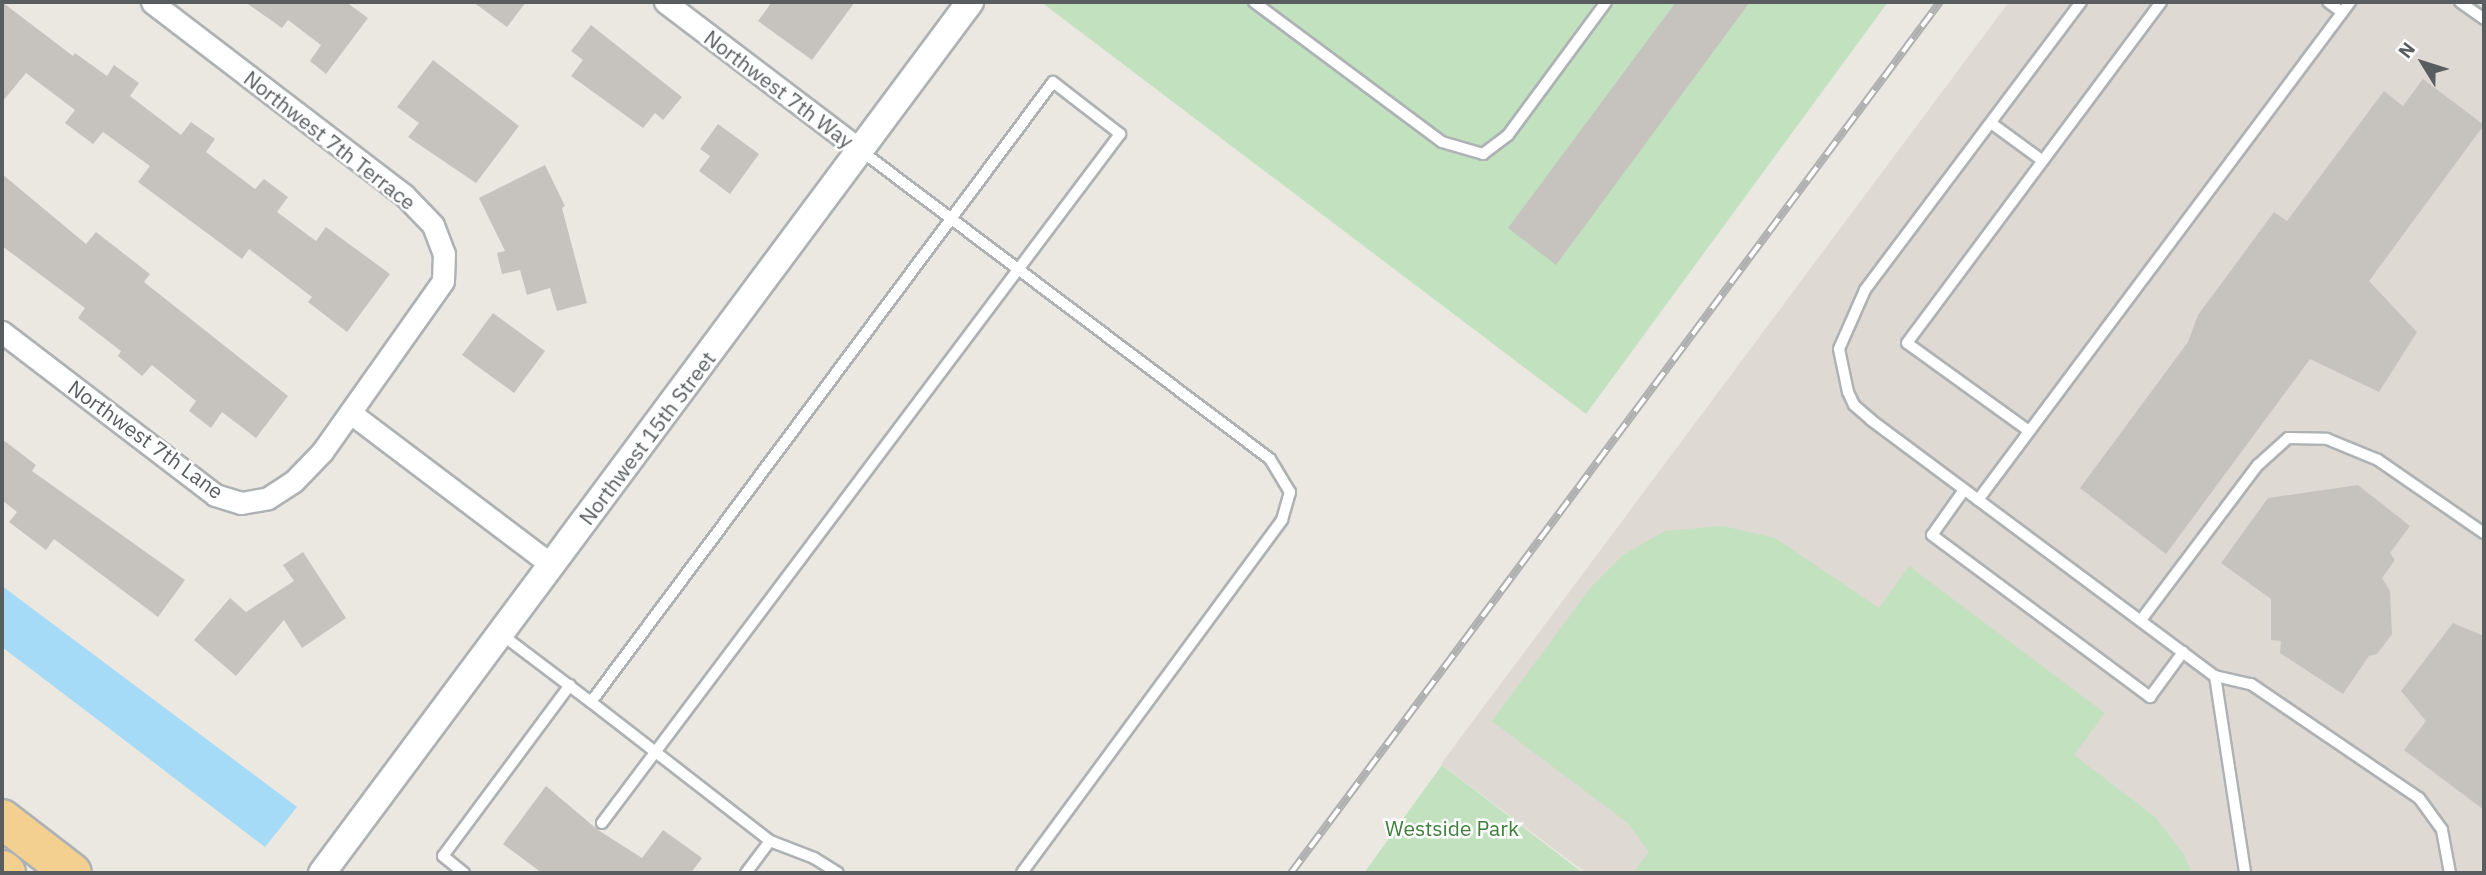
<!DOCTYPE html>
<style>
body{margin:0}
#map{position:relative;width:2486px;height:875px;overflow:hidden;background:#ebe8e1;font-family:"IBM Plex Sans",sans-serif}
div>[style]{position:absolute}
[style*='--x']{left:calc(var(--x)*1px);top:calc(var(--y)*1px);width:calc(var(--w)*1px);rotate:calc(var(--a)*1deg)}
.education>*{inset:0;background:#ded9d2}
.green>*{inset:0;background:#c2e1bf}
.water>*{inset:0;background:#a5dbf7}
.building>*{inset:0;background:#c6c3be}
.roads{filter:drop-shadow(2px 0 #aeb2b5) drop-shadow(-2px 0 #aeb2b5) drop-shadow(0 2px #aeb2b5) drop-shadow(0 -2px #aeb2b5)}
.service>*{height:10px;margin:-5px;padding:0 5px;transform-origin:5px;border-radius:5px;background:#fff}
.minor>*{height:21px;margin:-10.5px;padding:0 10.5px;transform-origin:10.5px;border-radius:10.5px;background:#fff}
.tertiary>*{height:26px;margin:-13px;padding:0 13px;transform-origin:13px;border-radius:13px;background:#fff}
.motorway>*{height:38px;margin:-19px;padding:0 19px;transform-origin:19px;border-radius:19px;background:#f3d090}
.rail>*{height:8px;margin-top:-4px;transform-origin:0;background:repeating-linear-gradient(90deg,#fff 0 16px,#afb0b0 0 32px);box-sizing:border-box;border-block:2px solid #afb0b0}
span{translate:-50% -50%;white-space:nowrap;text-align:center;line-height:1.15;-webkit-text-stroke:5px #fff;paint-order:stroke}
.street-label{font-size:21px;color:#595d60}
.park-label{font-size:21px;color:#3e7e3b}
.frame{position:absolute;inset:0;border:4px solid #595d60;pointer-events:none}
.north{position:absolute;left:2388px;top:28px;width:70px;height:70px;-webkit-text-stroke:5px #fff;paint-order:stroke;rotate:308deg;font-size:19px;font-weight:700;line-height:28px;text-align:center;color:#595d60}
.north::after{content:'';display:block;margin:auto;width:24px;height:32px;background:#595d60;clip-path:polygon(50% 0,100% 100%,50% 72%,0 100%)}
</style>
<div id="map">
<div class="education">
<div style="clip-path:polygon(2009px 2px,2484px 2px,2484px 873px,1586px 873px,1441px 764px)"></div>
</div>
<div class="green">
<div style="clip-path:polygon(1041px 2px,1888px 2px,1586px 414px)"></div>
<div style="clip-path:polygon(1723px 526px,1775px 538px,1879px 608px,1909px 566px,2105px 713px,2074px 755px,2155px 817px,2183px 853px,2192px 873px,1633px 873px,1649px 852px,1628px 823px,1492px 721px,1592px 586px,1623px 555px,1665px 531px)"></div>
<div style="clip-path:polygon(1442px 765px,1583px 873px,1364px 873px)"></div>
</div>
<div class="water">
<div style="clip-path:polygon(2px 586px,297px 807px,265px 847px,2px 647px)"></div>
</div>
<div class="building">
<div style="clip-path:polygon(2px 2px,73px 56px,75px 53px,107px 76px,114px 65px,139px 83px,130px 96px,181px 135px,191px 122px,215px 139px,206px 152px,255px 189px,264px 179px,288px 197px,277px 212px,316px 241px,326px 227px,390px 274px,347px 332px,308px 302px,312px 297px,249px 249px,242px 259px,138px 182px,150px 166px,103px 132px,93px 144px,65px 123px,75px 110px,26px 73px,2px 102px)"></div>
<div style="clip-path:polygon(245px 2px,346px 2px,368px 18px,326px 74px,310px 61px,321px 45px,288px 20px,282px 28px)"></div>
<div style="clip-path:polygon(473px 2px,526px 2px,507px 27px)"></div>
<div style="clip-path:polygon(772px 2px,855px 2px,812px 60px,758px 21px)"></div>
<div style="clip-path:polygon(1676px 2px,1750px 2px,1556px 265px,1508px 228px)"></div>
<div style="clip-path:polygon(591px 25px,682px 97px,663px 120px,655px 113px,643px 128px,571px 76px,583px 60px,571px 51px)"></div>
<div style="clip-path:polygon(433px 60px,519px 126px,476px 183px,408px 137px,419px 123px,397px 107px)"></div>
<div style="clip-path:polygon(2423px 79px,2484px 125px,2369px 281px,2417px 332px,2379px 392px,2310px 359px,2166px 554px,2080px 488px,2188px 342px,2198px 315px,2274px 212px,2287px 221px,2384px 91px,2403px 106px)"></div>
<div style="clip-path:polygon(718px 124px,759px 154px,730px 194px,699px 171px,710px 156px,700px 149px)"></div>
<div style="clip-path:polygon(545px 165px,565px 206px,562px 208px,587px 303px,557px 311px,550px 288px,527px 295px,520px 270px,502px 274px,497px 253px,505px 251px,479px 198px)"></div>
<div style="clip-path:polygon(2px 174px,86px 244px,96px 232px,150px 274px,144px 282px,288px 396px,256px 438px,222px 412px,211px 428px,189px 411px,196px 401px,152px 365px,142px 376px,118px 356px,121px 351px,78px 318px,85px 308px,2px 246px)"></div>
<div style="clip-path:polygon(493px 313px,545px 351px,514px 393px,462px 355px)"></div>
<div style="clip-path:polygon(2px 439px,36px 465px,32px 471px,185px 580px,158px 617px,54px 539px,46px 550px,9px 522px,17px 512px,2px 500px)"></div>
<div style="clip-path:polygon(2358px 485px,2410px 526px,2390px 553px,2395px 560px,2382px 578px,2390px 591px,2392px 634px,2377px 654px,2369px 656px,2343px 694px,2280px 653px,2281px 641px,2271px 640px,2271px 599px,2221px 563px,2268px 498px)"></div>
<div style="clip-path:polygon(303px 552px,346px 618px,302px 648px,284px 620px,236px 676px,194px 640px,230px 598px,246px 612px,294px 581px,283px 565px)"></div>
<div style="clip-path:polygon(2453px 623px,2484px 636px,2484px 810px,2404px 750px,2426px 721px,2401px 691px)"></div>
<div style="clip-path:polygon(546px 786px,598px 830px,642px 858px,663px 830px,702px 858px,691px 873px,542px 873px,503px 844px)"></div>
</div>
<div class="roads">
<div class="service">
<div style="--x:1254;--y:2;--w:234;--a:36.7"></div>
<div style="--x:1442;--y:142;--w:43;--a:16.3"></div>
<div style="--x:1483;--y:154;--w:31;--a:-37"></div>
<div style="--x:1508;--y:135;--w:165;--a:-53.6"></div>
<div style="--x:2081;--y:2;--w:360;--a:126.9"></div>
<div style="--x:1865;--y:290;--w:64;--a:113.8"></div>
<div style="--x:1839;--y:349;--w:44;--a:78.2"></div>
<div style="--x:1848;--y:392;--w:14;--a:65"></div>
<div style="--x:1854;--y:405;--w:23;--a:41"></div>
<div style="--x:1871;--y:420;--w:429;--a:36.7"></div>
<div style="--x:2215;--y:676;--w:37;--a:13"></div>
<div style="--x:2251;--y:684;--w:203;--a:34.2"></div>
<div style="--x:2419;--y:798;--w:39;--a:54"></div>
<div style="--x:2442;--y:830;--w:44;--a:79.5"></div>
<div style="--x:2328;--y:2;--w:17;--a:36"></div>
<div style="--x:2460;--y:2;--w:29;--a:35"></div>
<div style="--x:1991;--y:123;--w:64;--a:36.2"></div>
<div style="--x:860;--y:150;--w:513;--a:37"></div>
<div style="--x:1270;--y:459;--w:39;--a:59"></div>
<div style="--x:1290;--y:492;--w:29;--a:106"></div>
<div style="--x:1282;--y:520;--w:438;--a:126.4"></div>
<div style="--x:2029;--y:431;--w:150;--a:-144.2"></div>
<div style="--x:1907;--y:343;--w:425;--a:-53.3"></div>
<div style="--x:1964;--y:490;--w:55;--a:125.4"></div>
<div style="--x:1932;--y:535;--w:272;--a:36.6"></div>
<div style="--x:2150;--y:697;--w:56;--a:-53.7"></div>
<div style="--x:1978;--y:500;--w:622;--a:-53.24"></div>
<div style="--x:2141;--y:620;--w:194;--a:-53"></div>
<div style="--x:2258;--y:465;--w:40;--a:-42"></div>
<div style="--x:2288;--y:438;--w:39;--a:1"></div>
<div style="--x:2327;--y:439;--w:55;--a:22.4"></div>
<div style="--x:2378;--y:460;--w:129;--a:34.6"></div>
<div style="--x:501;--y:634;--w:113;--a:37.1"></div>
<div style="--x:591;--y:702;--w:773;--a:-53.31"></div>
<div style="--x:1053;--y:82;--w:85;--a:37.8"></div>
<div style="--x:1120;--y:134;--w:862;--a:126.94"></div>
<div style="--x:2215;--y:676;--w:199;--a:81.3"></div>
<div style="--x:591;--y:702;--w:227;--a:37.8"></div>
<div style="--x:770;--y:841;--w:40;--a:127"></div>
<div style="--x:770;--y:841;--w:47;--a:21.1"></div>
<div style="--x:814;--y:858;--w:28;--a:32"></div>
<div style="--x:464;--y:873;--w:27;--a:-141"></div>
<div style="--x:443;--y:856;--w:213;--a:-53.4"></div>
</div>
<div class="minor">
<div style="--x:665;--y:2;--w:245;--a:37.2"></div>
<div style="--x:2;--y:332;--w:268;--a:37.4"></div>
<div style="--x:215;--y:495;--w:27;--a:17"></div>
<div style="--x:241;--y:503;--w:27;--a:-10"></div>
<div style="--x:268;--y:498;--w:30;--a:-33"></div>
<div style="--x:293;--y:482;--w:42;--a:-46"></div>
<div style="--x:322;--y:452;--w:209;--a:-54.7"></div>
<div style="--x:443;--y:281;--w:27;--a:-88"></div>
<div style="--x:444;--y:254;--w:31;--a:-111"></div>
<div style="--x:433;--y:225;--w:42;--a:-134"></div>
<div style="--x:404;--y:195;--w:317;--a:-142.6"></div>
<div style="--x:352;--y:414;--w:251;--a:37.1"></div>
</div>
<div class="tertiary">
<div style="--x:322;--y:873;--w:1086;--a:-53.35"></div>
</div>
<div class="motorway">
<div style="--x:2;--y:819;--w:88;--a:37.6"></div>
<div style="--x:2;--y:870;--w:5;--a:37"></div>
</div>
</div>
<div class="rail">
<div style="--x:1291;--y:873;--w:1086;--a:-53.31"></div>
</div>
<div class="street-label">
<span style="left:779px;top:89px;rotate:37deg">Northwest 7th Way</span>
<span style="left:330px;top:140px;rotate:38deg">Northwest 7th Terrace</span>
<span style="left:647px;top:438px;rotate:-53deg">Northwest 15th Street</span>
<span style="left:146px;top:439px;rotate:36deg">Northwest 7th Lane</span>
</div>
<div class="park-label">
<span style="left:1452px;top:828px">Westside Park</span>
</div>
<div class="frame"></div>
<div class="north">N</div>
</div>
